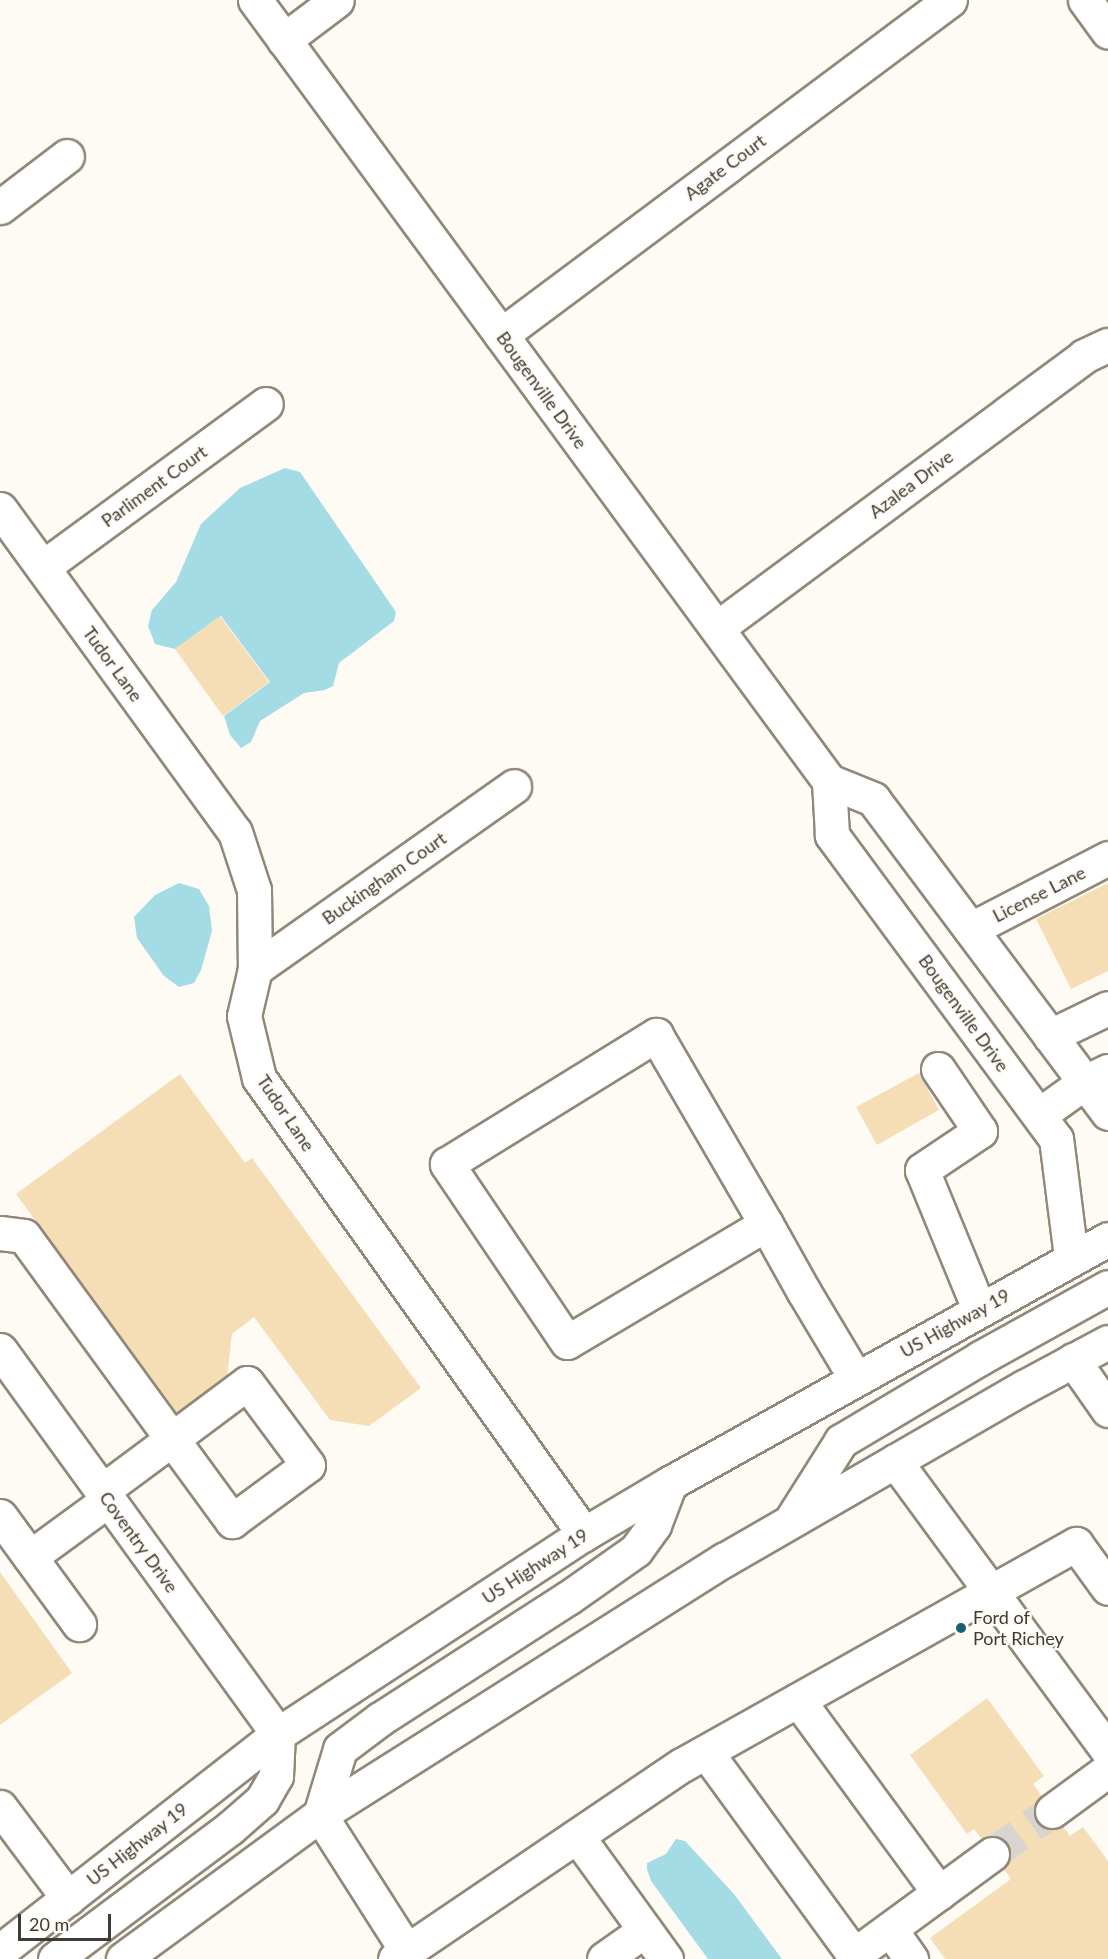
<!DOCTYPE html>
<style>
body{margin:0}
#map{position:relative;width:1108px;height:1959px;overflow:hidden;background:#fefaf4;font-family:Lato,sans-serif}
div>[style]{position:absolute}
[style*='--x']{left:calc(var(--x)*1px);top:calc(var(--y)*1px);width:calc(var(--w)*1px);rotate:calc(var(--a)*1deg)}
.water>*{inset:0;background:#a4dce5}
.building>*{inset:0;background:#f5deb6}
.minor-tunnel>*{height:33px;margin-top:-16.5px;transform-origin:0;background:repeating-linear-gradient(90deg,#d8d4ce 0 33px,transparent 0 49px)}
.roads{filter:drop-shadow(2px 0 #91887a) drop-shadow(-2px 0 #91887a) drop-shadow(0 2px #91887a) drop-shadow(0 -2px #91887a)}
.minor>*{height:33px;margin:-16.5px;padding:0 16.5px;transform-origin:16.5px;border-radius:16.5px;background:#fff}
.highway>*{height:33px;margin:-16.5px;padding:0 16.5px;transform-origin:16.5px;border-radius:16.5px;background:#fff}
.dots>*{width:16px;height:16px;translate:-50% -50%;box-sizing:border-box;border:3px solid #fefaf4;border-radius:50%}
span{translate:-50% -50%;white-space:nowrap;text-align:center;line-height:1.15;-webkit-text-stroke:4.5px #fefaf4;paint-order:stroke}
.street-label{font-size:18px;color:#3e3a34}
.poi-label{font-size:18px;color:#3e3a34}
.left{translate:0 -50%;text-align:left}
.scale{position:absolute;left:18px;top:1914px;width:93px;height:27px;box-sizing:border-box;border:3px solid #3e3a34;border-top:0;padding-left:8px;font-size:18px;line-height:21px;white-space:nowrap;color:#3e3a34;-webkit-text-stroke:4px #fefaf4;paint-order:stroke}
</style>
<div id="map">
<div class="water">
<div style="clip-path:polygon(285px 468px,300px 472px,396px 612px,394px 621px,339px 663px,333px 686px,325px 690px,304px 693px,260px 721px,251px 742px,241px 748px,230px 735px,224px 716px,270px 682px,221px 616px,175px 649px,155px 644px,148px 626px,152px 610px,176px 582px,201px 524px,240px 488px)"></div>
<div style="clip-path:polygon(179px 883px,199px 889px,209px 906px,212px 931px,201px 970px,194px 983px,179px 987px,164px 976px,137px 938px,134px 917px,155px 895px)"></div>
<div style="clip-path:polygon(676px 1839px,685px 1841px,734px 1894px,782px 1959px,708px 1959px,651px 1881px,647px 1869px,647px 1863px,666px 1854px)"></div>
</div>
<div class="building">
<div style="clip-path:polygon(220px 616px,269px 682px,223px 716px,175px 649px)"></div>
<div style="clip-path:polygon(1108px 883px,1108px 971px,1071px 989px,1036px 919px)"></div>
<div style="clip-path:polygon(919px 1073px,939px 1110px,877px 1145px,856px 1107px)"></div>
<div style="clip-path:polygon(180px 1074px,245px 1163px,252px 1158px,421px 1388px,369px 1426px,330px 1420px,254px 1317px,232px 1334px,227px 1378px,178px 1414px,16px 1194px)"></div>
<div style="clip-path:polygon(0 1572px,72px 1673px,0 1725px)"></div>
<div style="clip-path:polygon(987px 1698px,1044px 1776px,1033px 1784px,1070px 1836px,1083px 1827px,1108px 1861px,1108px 1959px,945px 1959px,930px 1938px,1011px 1879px,974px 1829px,967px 1834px,910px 1755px)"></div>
</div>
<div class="minor-tunnel">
<div style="--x:992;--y:1854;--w:74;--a:-35.6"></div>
</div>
<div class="roads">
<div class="minor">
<div style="--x:255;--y:0;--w:969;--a:53.69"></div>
<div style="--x:1085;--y:0;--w:39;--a:54"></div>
<div style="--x:284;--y:40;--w:66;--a:-37"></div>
<div style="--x:0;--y:207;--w:84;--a:-37.3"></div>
<div style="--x:501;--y:335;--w:560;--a:-36.73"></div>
<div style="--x:0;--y:509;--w:399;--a:54"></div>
<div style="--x:235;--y:832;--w:61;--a:71.9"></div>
<div style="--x:254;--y:890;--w:79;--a:89.3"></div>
<div style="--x:255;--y:969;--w:48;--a:103.2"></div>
<div style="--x:244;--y:1016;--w:64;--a:76.4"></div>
<div style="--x:259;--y:1078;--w:560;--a:54.52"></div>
<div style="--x:43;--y:567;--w:276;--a:-36.2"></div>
<div style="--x:717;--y:628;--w:457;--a:-36.5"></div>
<div style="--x:1084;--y:356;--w:26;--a:-25"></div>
<div style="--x:971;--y:929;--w:154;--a:-27.4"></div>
<div style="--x:255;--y:969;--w:317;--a:-35.2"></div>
<div style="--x:1050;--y:1036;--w:64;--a:-25.8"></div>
<div style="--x:938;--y:1069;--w:75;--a:55.9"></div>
<div style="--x:980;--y:1131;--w:70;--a:146.1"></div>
<div style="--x:922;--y:1170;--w:150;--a:67.7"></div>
<div style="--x:1039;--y:1115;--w:57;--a:-35.7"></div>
<div style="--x:1085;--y:1082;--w:25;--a:-26"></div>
<div style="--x:766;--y:1224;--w:231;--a:149.3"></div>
<div style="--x:567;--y:1342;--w:215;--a:-124"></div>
<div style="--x:447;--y:1164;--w:246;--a:-31.7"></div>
<div style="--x:656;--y:1035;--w:219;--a:59.8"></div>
<div style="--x:766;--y:1224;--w:78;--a:60.8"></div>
<div style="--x:804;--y:1292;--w:101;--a:59.1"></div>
<div style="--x:0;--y:1233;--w:24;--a:7"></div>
<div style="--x:24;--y:1236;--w:251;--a:53.9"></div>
<div style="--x:172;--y:1439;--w:102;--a:53.8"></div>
<div style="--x:232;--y:1521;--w:94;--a:-36.4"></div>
<div style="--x:308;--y:1465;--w:102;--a:-126.6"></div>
<div style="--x:247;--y:1383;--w:94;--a:143.3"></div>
<div style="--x:172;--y:1439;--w:87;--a:143.4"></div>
<div style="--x:1071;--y:1257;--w:119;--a:-97.2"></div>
<div style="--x:1056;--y:1139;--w:378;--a:-126.4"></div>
<div style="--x:832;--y:835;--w:54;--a:-93.2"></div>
<div style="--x:829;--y:781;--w:48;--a:22.2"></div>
<div style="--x:873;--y:799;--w:392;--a:53.2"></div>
<div style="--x:0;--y:1350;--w:474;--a:54.1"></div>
<div style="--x:1073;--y:1360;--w:61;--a:55"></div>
<div style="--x:895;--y:1461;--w:360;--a:53.7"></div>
<div style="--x:0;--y:1516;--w:134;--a:53.8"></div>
<div style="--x:30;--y:1557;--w:97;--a:-36.2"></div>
<div style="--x:798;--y:1700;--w:239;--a:53.8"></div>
<div style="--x:706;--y:1752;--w:251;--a:53.9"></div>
<div style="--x:854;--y:1955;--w:171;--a:-36.2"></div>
<div style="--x:0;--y:1807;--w:114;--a:53.2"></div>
<div style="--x:1052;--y:1811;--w:69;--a:-36.2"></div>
<div style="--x:320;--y:1815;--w:160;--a:57.5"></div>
<div style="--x:577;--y:1836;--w:152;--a:54.1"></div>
<div style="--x:890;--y:1929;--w:37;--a:55"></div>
<div style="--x:395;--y:1959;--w:346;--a:-34.1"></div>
<div style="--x:682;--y:1765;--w:452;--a:-29.3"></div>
<div style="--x:1076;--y:1544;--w:54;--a:54"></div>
<div style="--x:604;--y:1959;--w:50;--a:-35.3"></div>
</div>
<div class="highway">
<div style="--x:793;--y:1517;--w:90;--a:-57.7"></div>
<div style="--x:841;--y:1441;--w:162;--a:-30.8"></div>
<div style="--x:980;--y:1358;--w:146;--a:-29"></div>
<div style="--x:320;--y:1815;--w:69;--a:-73.1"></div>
<div style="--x:340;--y:1749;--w:50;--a:-36.9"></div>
<div style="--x:380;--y:1719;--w:224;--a:-32.8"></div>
<div style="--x:568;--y:1598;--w:83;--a:-35.2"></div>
<div style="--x:636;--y:1550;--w:31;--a:-54"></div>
<div style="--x:654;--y:1525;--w:45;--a:-69.1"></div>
<div style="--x:0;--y:1951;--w:353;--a:-38"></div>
<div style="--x:278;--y:1734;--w:366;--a:-33.2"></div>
<div style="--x:584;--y:1534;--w:100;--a:-30.7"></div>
<div style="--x:670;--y:1483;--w:501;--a:-29.12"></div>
<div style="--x:55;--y:1959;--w:219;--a:-36.8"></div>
<div style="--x:230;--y:1828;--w:43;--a:-41.2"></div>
<div style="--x:262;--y:1800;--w:28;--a:-60"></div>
<div style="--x:276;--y:1776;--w:42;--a:-87.3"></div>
<div style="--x:123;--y:1959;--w:244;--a:-36.2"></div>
<div style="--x:320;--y:1815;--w:478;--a:-32.3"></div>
<div style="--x:724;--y:1560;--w:346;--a:-30"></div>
<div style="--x:1024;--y:1387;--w:95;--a:-28.2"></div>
</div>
</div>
<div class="dots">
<div style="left:961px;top:1628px;background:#16626e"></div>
</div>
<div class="street-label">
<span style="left:725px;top:167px;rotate:-37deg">Agate Court</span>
<span style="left:542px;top:390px;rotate:54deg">Bougenville Drive</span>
<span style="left:911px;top:484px;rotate:-37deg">Azalea Drive</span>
<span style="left:154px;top:486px;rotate:-36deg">Parliment Court</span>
<span style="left:113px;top:664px;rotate:54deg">Tudor Lane</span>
<span style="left:384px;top:878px;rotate:-35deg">Buckingham Court</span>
<span style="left:1039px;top:894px;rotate:-27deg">License Lane</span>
<span style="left:964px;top:1013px;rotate:54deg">Bougenville Drive</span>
<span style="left:286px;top:1113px;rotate:56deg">Tudor Lane</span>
<span style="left:955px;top:1323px;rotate:-29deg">US Highway 19</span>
<span style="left:139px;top:1542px;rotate:54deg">Coventry Drive</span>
<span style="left:535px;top:1566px;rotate:-33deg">US Highway 19</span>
<span style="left:137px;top:1844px;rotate:-38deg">US Highway 19</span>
</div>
<div class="poi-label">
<span class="left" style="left:973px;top:1628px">Ford of<br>Port Richey</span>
</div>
<div class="scale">20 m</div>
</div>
